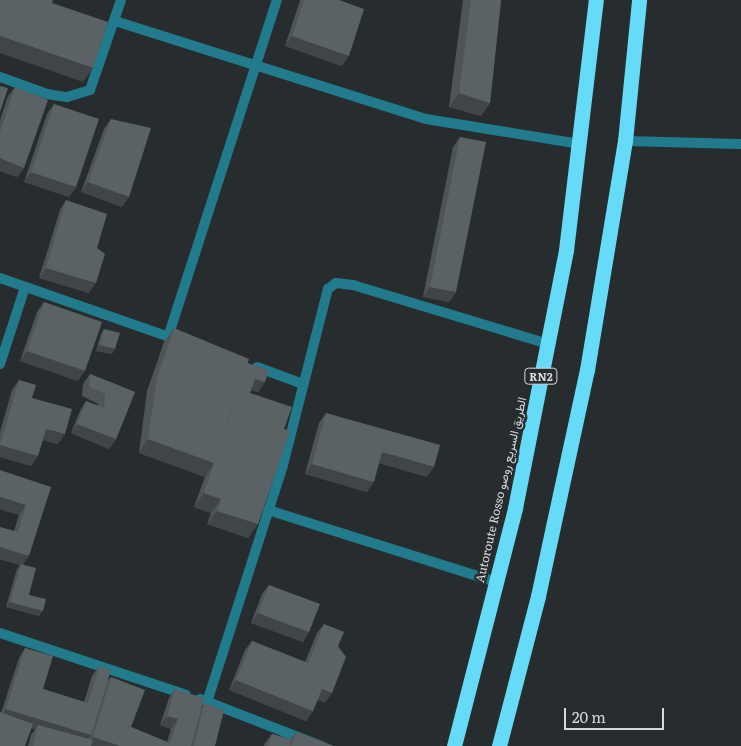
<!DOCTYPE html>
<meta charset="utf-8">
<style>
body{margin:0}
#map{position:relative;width:741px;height:746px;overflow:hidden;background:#272d2f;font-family:Literata,Vazirmatn,serif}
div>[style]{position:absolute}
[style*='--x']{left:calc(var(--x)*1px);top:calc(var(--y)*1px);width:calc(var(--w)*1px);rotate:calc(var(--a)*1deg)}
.street>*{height:10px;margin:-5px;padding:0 5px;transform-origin:5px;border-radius:5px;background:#227a8d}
.highway>*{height:15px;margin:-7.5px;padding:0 7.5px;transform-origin:7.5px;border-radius:7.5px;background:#65dbf8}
.wall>*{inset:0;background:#4e5457}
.shaded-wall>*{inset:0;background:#404547}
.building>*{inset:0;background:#5b6265}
span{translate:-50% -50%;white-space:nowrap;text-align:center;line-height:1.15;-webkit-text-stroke:4.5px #272d2f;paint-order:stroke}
.shield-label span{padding:1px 4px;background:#272d2f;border:1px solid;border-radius:4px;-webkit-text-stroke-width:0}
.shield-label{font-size:11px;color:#d6dadc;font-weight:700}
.street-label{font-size:12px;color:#d6dadc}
.scale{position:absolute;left:564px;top:708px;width:100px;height:22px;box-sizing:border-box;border:2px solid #d6dadc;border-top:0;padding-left:6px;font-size:15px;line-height:18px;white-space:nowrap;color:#d6dadc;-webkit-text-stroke:4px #272d2f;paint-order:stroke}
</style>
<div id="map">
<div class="street">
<div style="--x:115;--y:21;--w:326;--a:17.5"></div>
<div style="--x:426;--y:119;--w:156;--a:9.2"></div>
<div style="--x:0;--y:77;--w:50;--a:19.9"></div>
<div style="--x:47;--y:94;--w:20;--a:9"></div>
<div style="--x:67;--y:97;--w:24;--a:-17"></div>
<div style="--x:90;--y:90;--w:95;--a:-71"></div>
<div style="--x:625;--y:141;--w:116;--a:1.5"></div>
<div style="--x:0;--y:278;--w:182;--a:19.2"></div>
<div style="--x:168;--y:337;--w:354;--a:-72.1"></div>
<div style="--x:0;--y:364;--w:81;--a:-72"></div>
<div style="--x:257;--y:367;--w:49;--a:20.3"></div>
<div style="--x:268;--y:510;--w:239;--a:17.5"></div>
<div style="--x:0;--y:633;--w:196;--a:18.4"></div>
<div style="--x:200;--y:699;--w:130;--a:21.2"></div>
<div style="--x:207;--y:702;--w:249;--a:-72.2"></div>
<div style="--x:283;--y:465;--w:182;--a:-75.7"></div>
<div style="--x:328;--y:289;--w:10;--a:-37"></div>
<div style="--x:336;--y:283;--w:17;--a:7"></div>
<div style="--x:353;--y:285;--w:204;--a:16.8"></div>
</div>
<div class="highway">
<div style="--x:454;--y:746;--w:246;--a:-75.6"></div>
<div style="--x:515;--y:508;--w:263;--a:-78.8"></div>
<div style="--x:566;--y:250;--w:252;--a:-83.2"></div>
<div style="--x:499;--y:746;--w:155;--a:-75.4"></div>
<div style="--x:538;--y:596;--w:231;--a:-77.8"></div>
<div style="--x:587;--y:370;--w:232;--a:-80.6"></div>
<div style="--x:625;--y:141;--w:142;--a:-84.3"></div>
</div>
<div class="wall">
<div style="clip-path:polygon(300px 0,339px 0,342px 66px,285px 46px)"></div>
<div style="clip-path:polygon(463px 0,501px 0,490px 103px,481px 116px,449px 107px)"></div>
<div style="clip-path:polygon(15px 87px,24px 168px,17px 177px,0 171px,0 120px,8px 96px)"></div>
<div style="clip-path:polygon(54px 104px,76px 187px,69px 197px,24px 182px,47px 114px)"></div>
<div style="clip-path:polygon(111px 119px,122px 207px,81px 192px,104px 129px)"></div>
<div style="clip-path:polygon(460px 137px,456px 292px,449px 302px,423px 297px,453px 147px)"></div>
<div style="clip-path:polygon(66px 200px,97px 248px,89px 293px,39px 278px,60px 210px)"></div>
<div style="clip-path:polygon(44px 302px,78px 381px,20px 361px,37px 312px)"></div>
<div style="clip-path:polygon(174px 328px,247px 363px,265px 382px,258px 392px,251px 390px,250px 393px,284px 429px,258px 524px,248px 538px,207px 524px,211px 513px,194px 507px,205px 477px,139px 453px,147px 391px,164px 342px)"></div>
<div style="clip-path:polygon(104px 329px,112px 354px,96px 351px,101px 334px)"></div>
<div style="clip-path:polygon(90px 374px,135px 392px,116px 439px,109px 449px,71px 433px,80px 411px,86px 401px,98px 406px,98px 404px,82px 396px,83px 384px)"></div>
<div style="clip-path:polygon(19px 380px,32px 398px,58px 444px,43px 440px,31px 466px,0 457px,0 432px,12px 390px)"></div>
<div style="clip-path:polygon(326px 413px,427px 477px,379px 463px,367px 492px,305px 474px,319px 423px)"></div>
<div style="clip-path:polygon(51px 487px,23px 564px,29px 595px,39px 616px,6px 607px,17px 569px,20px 565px,0 559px,14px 531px,19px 515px,0 509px)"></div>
<div style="clip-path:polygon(269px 585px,309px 632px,303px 642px,251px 623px,262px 594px)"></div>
<div style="clip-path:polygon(324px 624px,338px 646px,332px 693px,325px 702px,317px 700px,313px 711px,306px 721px,229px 690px,245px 650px,252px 641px,305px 662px,317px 633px)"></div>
<div style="clip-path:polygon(25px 648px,43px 689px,84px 702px,92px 676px,99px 666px,108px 680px,111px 677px,131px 727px,167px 742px,171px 729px,160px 725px,169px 698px,175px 689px,201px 709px,204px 703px,215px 746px,28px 746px,31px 735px,35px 729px,31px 728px,1px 713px,19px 658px)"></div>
<div style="clip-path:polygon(296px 732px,334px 746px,264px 746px,265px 743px,272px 734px,291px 739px)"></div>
</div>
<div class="shaded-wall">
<div style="clip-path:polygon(0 36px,93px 68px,83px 82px,0 53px)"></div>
<div style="clip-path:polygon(292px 36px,349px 56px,342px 66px,285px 46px)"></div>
<div style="clip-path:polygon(459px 93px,490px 103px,481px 116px,449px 107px)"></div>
<div style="clip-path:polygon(0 158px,24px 168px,17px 177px,0 171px)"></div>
<div style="clip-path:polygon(31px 172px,76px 187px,69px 197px,24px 182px)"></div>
<div style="clip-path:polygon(88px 182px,129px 197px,122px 207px,81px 192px)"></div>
<div style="clip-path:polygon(46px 268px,96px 283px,89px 293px,39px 278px)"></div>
<div style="clip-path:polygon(430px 287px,456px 292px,449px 302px,423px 297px)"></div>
<div style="clip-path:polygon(100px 345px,115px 349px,112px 354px,96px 351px)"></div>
<div style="clip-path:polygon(27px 351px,85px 371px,78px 381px,20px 361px)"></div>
<div style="clip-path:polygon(255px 379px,265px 382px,258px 392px,248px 389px)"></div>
<div style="clip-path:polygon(77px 424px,116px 439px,109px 449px,71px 433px)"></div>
<div style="clip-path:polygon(46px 429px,65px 434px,58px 444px,39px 439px)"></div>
<div style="clip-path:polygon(148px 439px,214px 463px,205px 477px,139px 453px)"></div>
<div style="clip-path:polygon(0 445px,38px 456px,31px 466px,0 457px)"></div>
<div style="clip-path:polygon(382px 452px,434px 467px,427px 477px,375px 462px)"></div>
<div style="clip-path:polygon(312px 464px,374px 482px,367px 492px,305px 474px)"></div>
<div style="clip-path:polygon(204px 493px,221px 499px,211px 513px,194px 507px)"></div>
<div style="clip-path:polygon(0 497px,26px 505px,19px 515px,0 509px)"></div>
<div style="clip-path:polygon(217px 511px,258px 524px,248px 538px,207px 524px)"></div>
<div style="clip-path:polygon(0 547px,29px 556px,22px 566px,0 559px)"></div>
<div style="clip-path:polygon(10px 602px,43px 611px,39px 616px,6px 607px)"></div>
<div style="clip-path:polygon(258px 613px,309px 632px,303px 642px,251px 623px)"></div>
<div style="clip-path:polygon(236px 680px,313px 711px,306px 721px,229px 690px)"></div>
<div style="clip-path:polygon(322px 689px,332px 693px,325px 702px,315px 699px)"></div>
<div style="clip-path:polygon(6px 709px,91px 735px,84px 744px,38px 725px,35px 729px,0 719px)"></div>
<div style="clip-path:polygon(167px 716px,178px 719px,171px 729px,160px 725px)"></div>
<div style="clip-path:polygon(93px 737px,121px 746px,87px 746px)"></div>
</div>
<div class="building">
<div style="clip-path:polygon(0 0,53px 0,52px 3px,108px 22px,93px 68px,0 36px)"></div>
<div style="clip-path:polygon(304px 0,339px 0,364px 9px,349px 56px,292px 36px)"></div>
<div style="clip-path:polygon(471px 0,501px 0,490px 103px,459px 93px)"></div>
<div style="clip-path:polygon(0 86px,8px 88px,0 112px)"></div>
<div style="clip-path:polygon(15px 87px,48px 100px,24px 168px,0 158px,0 132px)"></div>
<div style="clip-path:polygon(54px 104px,99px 119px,76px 187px,31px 172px)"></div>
<div style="clip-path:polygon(111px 119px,151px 128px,129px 197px,88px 182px)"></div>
<div style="clip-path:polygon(460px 137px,486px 142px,456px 292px,430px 287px)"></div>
<div style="clip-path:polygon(66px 200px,107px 214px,97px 248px,105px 254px,96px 283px,46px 268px)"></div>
<div style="clip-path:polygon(44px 302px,102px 322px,85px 371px,27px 351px)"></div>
<div style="clip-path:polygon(174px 328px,249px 359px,223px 436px,232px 411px,290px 431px,258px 524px,217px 511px,221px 499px,204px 493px,214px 463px,148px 439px,157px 378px)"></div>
<div style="clip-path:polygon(104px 329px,120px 333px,115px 349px,100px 345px)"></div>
<div style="clip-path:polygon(247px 363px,269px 370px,265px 382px,255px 379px,250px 393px,292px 407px,284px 429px,232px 411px,230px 415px)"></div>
<div style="clip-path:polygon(90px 374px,135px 392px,116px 439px,77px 424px,86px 401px,104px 408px,105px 394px,89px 387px)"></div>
<div style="clip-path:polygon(19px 380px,36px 385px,32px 398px,72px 409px,65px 434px,46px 429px,38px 456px,0 445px)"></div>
<div style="clip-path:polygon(326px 413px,440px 445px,434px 467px,382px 452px,374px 482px,312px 464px)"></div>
<div style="clip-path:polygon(0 470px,51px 487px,29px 556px,0 547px,0 527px,18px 532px,26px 505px,0 497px)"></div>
<div style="clip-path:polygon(21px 564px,36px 568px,29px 595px,46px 599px,43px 611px,10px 602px)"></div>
<div style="clip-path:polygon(269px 585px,320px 604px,309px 632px,258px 613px)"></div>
<div style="clip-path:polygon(324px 624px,344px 632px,338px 646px,346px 657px,332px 693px,322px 689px,313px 711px,236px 680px,252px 641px,308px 663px)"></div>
<div style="clip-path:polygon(25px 648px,53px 656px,43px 689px,88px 703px,99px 666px,111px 670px,91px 735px,6px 709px)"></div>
<div style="clip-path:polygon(111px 677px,145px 690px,131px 727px,170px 743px,178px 719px,167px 716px,175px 689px,204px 698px,191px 746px,121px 746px,93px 737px)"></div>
<div style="clip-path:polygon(204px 703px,224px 710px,215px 746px,194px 746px)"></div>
<div style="clip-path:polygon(0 712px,33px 724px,25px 746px,0 746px)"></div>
<div style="clip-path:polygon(38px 725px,93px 740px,91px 746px,33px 746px)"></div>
<div style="clip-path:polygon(296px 732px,334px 746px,291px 746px)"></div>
<div style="clip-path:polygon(272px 734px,291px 739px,290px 746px,268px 746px)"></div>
</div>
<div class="shield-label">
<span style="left:541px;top:376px">RN2</span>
</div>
<div class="street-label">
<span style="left:501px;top:490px;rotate:-77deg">Autoroute Rosso الطريق السريع روصو</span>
</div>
<div class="scale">20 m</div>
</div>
